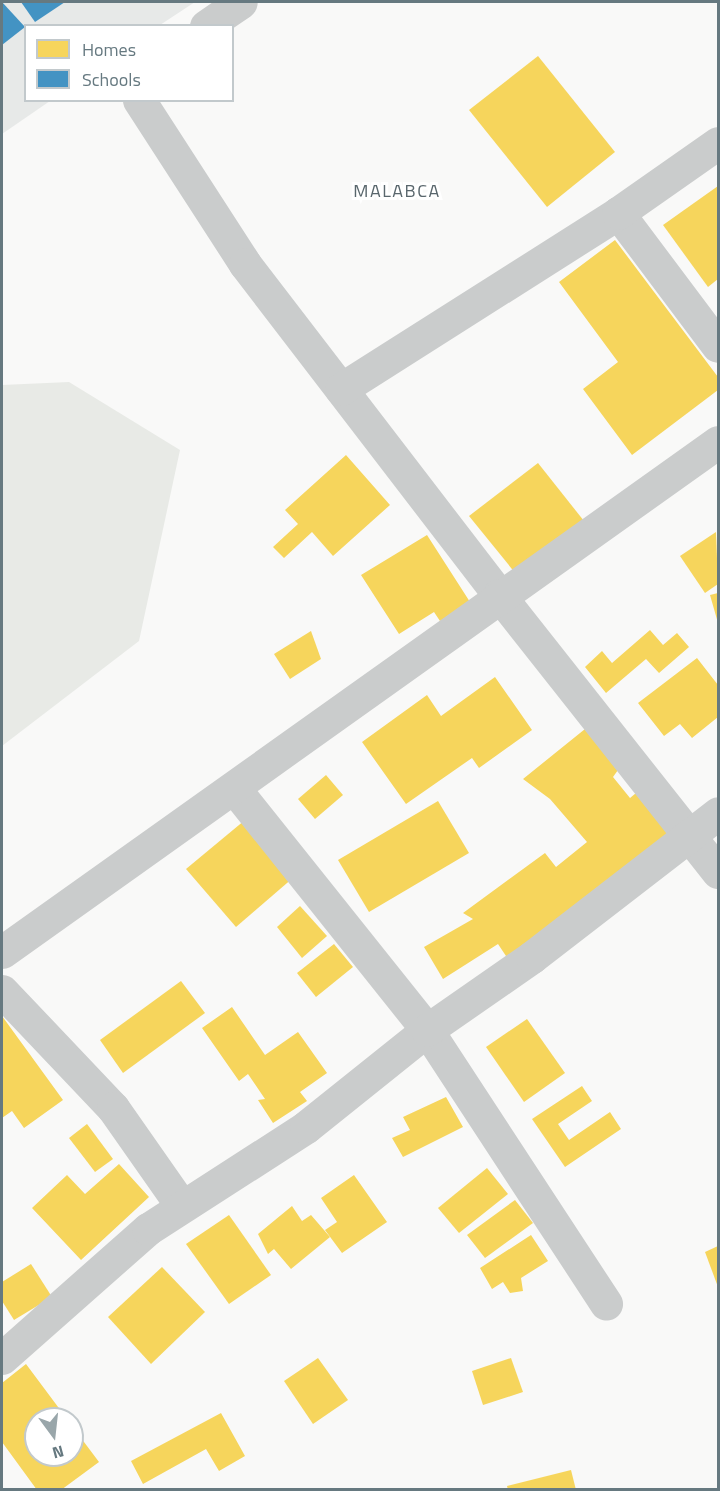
<!DOCTYPE html>
<style>
body{margin:0}
#map{position:relative;width:720px;height:1491px;overflow:hidden;background:#f9f9f8;font-family:"Titillium Web",sans-serif}
div>[style]{position:absolute}
[style*='--x']{left:calc(var(--x)*1px);top:calc(var(--y)*1px);width:calc(var(--w)*1px);rotate:calc(var(--a)*1deg)}
.built>*{inset:0;background:#e7e9e8}
.green>*{inset:0;background:#e8eae6}
.homes>*{inset:0;background:#f6d55c}
.schools>*{inset:0;background:#4393c3}
.minor>*{height:33px;margin:-16.5px;padding:0 16.5px;transform-origin:16.5px;border-radius:16.5px;background:#cacccc}
.tertiary>*{height:33px;margin:-16.5px;padding:0 16.5px;transform-origin:16.5px;border-radius:16.5px;background:#cacccc}
span{translate:-50% -50%;white-space:nowrap;text-align:center;line-height:1.15;-webkit-text-stroke:6px #fff;paint-order:stroke}
.quarter-label{font-size:18px;color:#59666c;letter-spacing:1.5px}
.frame{position:absolute;inset:0;border:3px solid #667980;pointer-events:none}
.legend{position:absolute;left:24px;top:24px;width:210px;height:78px;box-sizing:border-box;background:#fff;border:2px solid #c2c9cc;margin:0;padding:8px 10px;list-style:none;font-size:18px;color:#667980}
.legend li{display:flex;align-items:center;gap:12px;height:30px}
.legend b{width:30px;border:2px solid #c2c9cc}
.north{position:absolute;left:24px;top:1407px;width:60px;height:60px;box-sizing:border-box;background:#fff;border:2px solid #c2c9cc;border-radius:50%;rotate:165deg;font-size:16px;font-weight:700;line-height:24px;text-align:center;color:#667980}
.north::after{content:'';display:block;margin:auto;width:21px;height:27px;background:#99a6aa;clip-path:polygon(50% 0,100% 100%,50% 72%,0 100%)}
</style>
<div id="map">
<div class="built">
<div style="clip-path:polygon(2px 2px,195px 2px,160px 25px,26px 26px,26px 100px,50px 101px,2px 134px)"></div>
</div>
<div class="green">
<div style="clip-path:polygon(69px 382px,180px 450px,139px 641px,2px 746px,2px 385px)"></div>
</div>
<div class="homes">
<div style="clip-path:polygon(538px 56px,615px 152px,547px 207px,469px 110px)"></div>
<div style="clip-path:polygon(718px 186px,718px 279px,708px 287px,663px 225px)"></div>
<div style="clip-path:polygon(615px 240px,718px 377px,718px 390px,632px 455px,583px 389px,618px 362px,559px 282px)"></div>
<div style="clip-path:polygon(346px 455px,390px 505px,333px 556px,312px 532px,284px 558px,273px 547px,298px 524px,285px 510px)"></div>
<div style="clip-path:polygon(538px 463px,584px 521px,516px 574px,469px 516px)"></div>
<div style="clip-path:polygon(716px 532px,718px 584px,705px 593px,680px 556px)"></div>
<div style="clip-path:polygon(427px 535px,470px 602px,440px 621px,434px 612px,399px 634px,361px 575px)"></div>
<div style="clip-path:polygon(718px 593px,718px 623px,710px 595px)"></div>
<div style="clip-path:polygon(650px 630px,663px 645px,677px 633px,689px 647px,659px 673px,646px 659px,606px 693px,585px 667px,602px 651px,612px 663px)"></div>
<div style="clip-path:polygon(311px 631px,321px 659px,290px 679px,274px 654px)"></div>
<div style="clip-path:polygon(697px 658px,718px 685px,718px 717px,692px 738px,680px 724px,664px 736px,638px 703px)"></div>
<div style="clip-path:polygon(495px 677px,532px 730px,479px 768px,472px 758px,406px 804px,362px 742px,427px 695px,441px 716px)"></div>
<div style="clip-path:polygon(585px 729px,618px 770px,613px 777px,630px 798px,642px 788px,676px 830px,508px 959px,498px 944px,443px 979px,424px 947px,473px 919px,463px 913px,545px 853px,556px 867px,587px 842px,550px 799px,523px 779px)"></div>
<div style="clip-path:polygon(326px 775px,343px 795px,315px 819px,298px 799px)"></div>
<div style="clip-path:polygon(438px 801px,469px 853px,369px 912px,338px 860px)"></div>
<div style="clip-path:polygon(245px 820px,294px 877px,236px 927px,186px 869px)"></div>
<div style="clip-path:polygon(300px 906px,327px 936px,302px 958px,277px 927px)"></div>
<div style="clip-path:polygon(334px 944px,353px 967px,316px 997px,297px 973px)"></div>
<div style="clip-path:polygon(181px 981px,205px 1013px,123px 1073px,100px 1040px)"></div>
<div style="clip-path:polygon(232px 1007px,265px 1055px,298px 1032px,327px 1073px,300px 1092px,307px 1101px,273px 1123px,258px 1100px,265px 1099px,248px 1074px,239px 1081px,202px 1028px)"></div>
<div style="clip-path:polygon(2px 1016px,63px 1100px,24px 1128px,12px 1111px,2px 1118px)"></div>
<div style="clip-path:polygon(527px 1019px,565px 1073px,524px 1102px,486px 1047px)"></div>
<div style="clip-path:polygon(582px 1086px,592px 1101px,558px 1124px,569px 1140px,610px 1112px,621px 1129px,565px 1167px,532px 1119px)"></div>
<div style="clip-path:polygon(446px 1097px,463px 1127px,403px 1157px,392px 1138px,410px 1130px,403px 1117px)"></div>
<div style="clip-path:polygon(87px 1124px,113px 1159px,95px 1172px,69px 1138px)"></div>
<div style="clip-path:polygon(119px 1164px,149px 1197px,81px 1260px,32px 1208px,67px 1175px,85px 1194px)"></div>
<div style="clip-path:polygon(487px 1168px,508px 1194px,459px 1233px,438px 1208px)"></div>
<div style="clip-path:polygon(354px 1175px,387px 1222px,342px 1253px,325px 1230px,337px 1222px,321px 1198px)"></div>
<div style="clip-path:polygon(515px 1200px,533px 1223px,485px 1258px,467px 1235px)"></div>
<div style="clip-path:polygon(292px 1206px,302px 1221px,311px 1215px,330px 1237px,291px 1269px,274px 1249px,268px 1254px,258px 1234px)"></div>
<div style="clip-path:polygon(229px 1215px,271px 1275px,229px 1304px,186px 1244px)"></div>
<div style="clip-path:polygon(531px 1235px,548px 1261px,521px 1278px,523px 1291px,510px 1293px,503px 1282px,492px 1289px,480px 1268px)"></div>
<div style="clip-path:polygon(718px 1246px,718px 1287px,705px 1252px)"></div>
<div style="clip-path:polygon(31px 1264px,52px 1297px,14px 1320px,2px 1301px,2px 1282px)"></div>
<div style="clip-path:polygon(162px 1267px,205px 1312px,151px 1364px,108px 1317px)"></div>
<div style="clip-path:polygon(318px 1358px,348px 1400px,313px 1424px,284px 1381px)"></div>
<div style="clip-path:polygon(511px 1358px,523px 1392px,483px 1405px,472px 1371px)"></div>
<div style="clip-path:polygon(26px 1364px,67px 1419px,36px 1419px,36px 1455px,72px 1455px,72px 1426px,99px 1462px,61px 1490px,37px 1490px,2px 1442px,2px 1383px)"></div>
<div style="clip-path:polygon(221px 1413px,245px 1456px,219px 1471px,206px 1449px,143px 1484px,131px 1461px)"></div>
<div style="clip-path:polygon(571px 1470px,576px 1490px,508px 1490px,507px 1486px)"></div>
</div>
<div class="schools">
<div style="clip-path:polygon(2px 2px,25px 27px,2px 45px)"></div>
<div style="clip-path:polygon(21px 2px,65px 2px,35px 22px)"></div>
</div>
<div class="minor">
<div style="--x:206;--y:26;--w:42;--a:-34.4"></div>
<div style="--x:139;--y:100;--w:195;--a:57.1"></div>
<div style="--x:245;--y:264;--w:417;--a:52.5"></div>
<div style="--x:499;--y:595;--w:353;--a:51.7"></div>
<div style="--x:618;--y:213;--w:166;--a:53.1"></div>
<div style="--x:341;--y:389;--w:328;--a:-32.4"></div>
<div style="--x:618;--y:213;--w:122;--a:-35"></div>
<div style="--x:234;--y:788;--w:310;--a:51.4"></div>
<div style="--x:427;--y:1030;--w:327;--a:56.8"></div>
<div style="--x:2;--y:991;--w:161;--a:46.5"></div>
<div style="--x:113;--y:1108;--w:118;--a:55"></div>
<div style="--x:2;--y:1358;--w:195;--a:-41.5"></div>
<div style="--x:148;--y:1229;--w:188;--a:-32.8"></div>
<div style="--x:306;--y:1127;--w:155;--a:-38.7"></div>
<div style="--x:427;--y:1030;--w:128;--a:-34.8"></div>
<div style="--x:532;--y:957;--w:235;--a:-37.7"></div>
</div>
<div class="tertiary">
<div style="--x:2;--y:952;--w:879;--a:-35.46"></div>
</div>
<div class="quarter-label">
<span style="left:397px;top:191px">MALABCA</span>
</div>
<div class="frame"></div>
<ul class="legend">
<li><b style="height:16px;background:#f6d55c"></b>Homes</li>
<li><b style="height:16px;background:#4393c3"></b>Schools</li>
</ul>
<div class="north">N</div>
</div>
